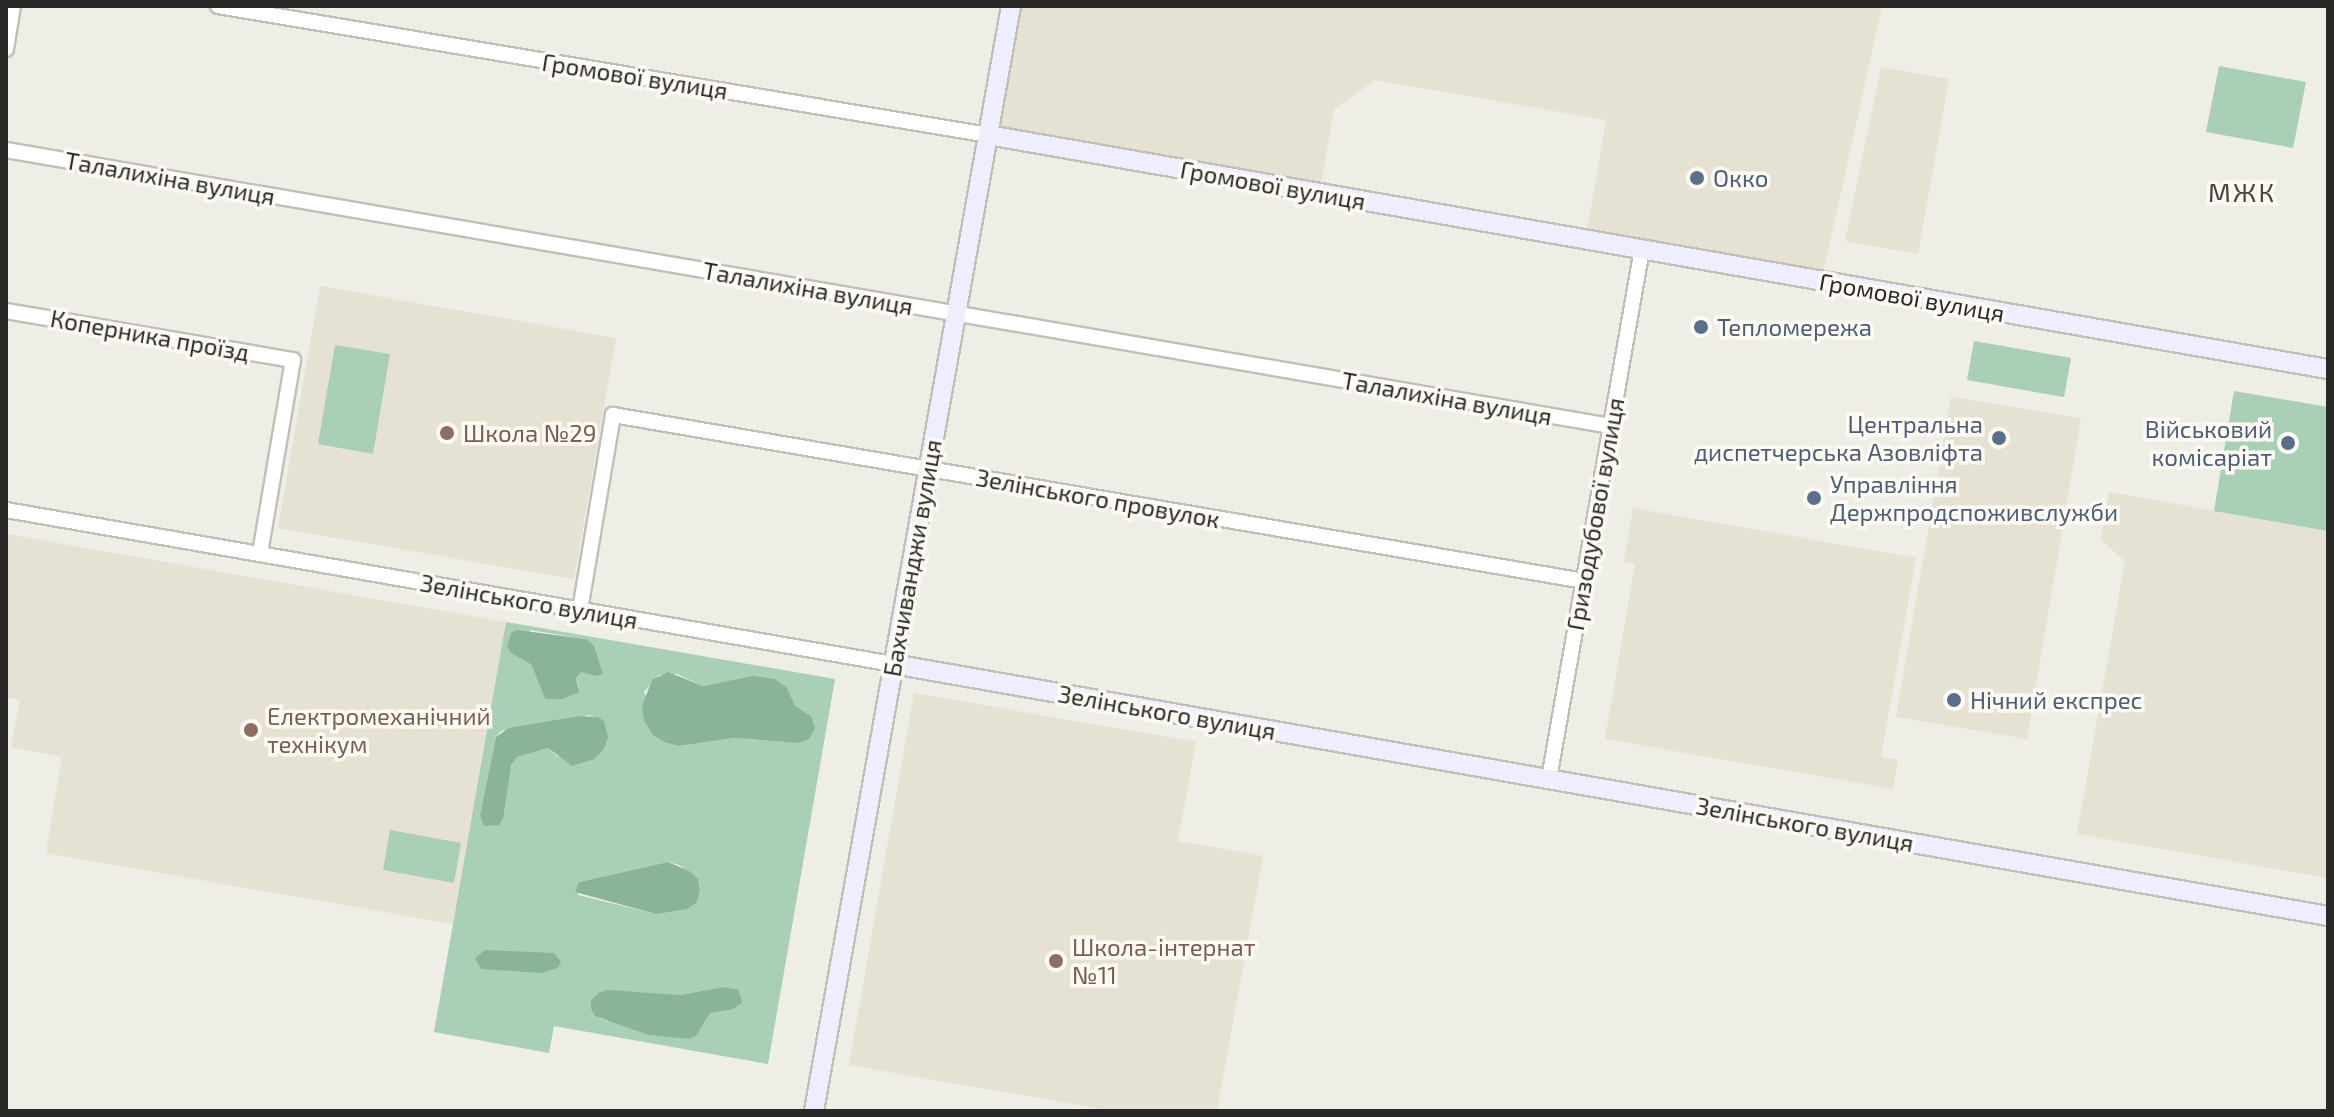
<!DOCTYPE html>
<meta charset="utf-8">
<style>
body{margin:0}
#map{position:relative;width:2334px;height:1117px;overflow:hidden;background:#eeede6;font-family:"Exo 2",sans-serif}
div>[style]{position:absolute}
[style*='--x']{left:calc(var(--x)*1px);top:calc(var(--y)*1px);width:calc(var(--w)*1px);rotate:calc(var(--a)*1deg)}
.built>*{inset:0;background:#e5e1d3}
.green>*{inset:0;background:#aacfb7}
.forest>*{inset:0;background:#8ab399}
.roads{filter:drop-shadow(2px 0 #c1bfb8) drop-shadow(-2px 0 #c1bfb8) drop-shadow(0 2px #c1bfb8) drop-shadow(0 -2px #c1bfb8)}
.street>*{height:14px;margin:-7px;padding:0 7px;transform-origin:7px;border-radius:7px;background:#fff}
.secondary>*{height:18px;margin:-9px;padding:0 9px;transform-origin:9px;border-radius:9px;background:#eef}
.dots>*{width:22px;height:22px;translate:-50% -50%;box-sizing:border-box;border:4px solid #fcfaf3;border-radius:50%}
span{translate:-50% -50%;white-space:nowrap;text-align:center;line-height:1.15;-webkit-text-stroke:7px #fcfaf3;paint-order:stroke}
.street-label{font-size:24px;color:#2a2927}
.service-label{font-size:24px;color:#4e5e75}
.left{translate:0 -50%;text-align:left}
.right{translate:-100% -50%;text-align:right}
.education-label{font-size:24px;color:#785e54}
.neighbourhood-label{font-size:26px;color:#46453f;letter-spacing:2px}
.frame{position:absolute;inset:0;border:8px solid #2a2927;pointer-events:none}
</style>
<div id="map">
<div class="built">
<div style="clip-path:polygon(1021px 6px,1882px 6px,1823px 274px,1587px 231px,1606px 120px,1375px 80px,1334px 109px,1321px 184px,999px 128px)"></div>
<div style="clip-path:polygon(1881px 67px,1949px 79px,1918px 254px,1845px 241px)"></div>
<div style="clip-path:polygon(320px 286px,616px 338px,574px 579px,278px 528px)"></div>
<div style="clip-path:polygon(1951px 397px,2081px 418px,2027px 739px,1896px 717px)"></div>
<div style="clip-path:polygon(2109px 492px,2328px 531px,2328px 878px,2077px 834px,2125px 561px,2101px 540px)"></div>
<div style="clip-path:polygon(1633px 508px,1916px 558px,1881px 757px,1898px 760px,1893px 789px,1605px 739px,1635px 564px,1624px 562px)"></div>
<div style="clip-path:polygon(6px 534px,506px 622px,453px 924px,46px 853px,62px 757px,11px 747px,20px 700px,6px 697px)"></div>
<div style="clip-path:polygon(914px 693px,1196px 742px,1178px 841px,1263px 856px,1217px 1111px,1113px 1111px,849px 1065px)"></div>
</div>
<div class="green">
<div style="clip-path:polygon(2219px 66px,2306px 82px,2293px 148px,2206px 132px)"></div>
<div style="clip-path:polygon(1974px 341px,2071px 358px,2064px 397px,1967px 380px)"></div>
<div style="clip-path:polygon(335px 345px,390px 354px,373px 454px,318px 444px)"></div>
<div style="clip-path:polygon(2234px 391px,2328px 407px,2328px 531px,2214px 511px)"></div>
<div style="clip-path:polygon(evenodd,506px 622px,835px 679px,768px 1064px,554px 1026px,549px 1053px,434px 1032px,506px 622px,530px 630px,586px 639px,596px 676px,581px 671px,576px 678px,579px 687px,545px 699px,531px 664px,530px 630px,506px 622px,677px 674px,703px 686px,735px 680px,787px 688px,794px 706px,811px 716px,798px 743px,735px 738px,680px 746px,666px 743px,644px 692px,659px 675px,677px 674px,506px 622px,589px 715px,604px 721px,558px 757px,548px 748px,517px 757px,480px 815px,496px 737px,501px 731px,589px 715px,506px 622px,668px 862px,679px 865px,698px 879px,700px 890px,697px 902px,656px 914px,578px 895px,579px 882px,668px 862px,506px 622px,724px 987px,731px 1010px,710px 1013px,696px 1036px,690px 1039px,605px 1020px,595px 1016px,591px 1009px,592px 999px,598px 993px,679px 995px,724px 987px)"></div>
<div style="clip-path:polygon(390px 830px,461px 843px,454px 883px,383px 870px)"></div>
</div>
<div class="forest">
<div style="clip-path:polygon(517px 630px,586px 639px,594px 646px,603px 674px,596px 676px,581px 672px,576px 678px,579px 692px,563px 699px,545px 699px,531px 664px,511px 653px,507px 646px,511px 633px)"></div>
<div style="clip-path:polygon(668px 672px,703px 686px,753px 676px,775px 679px,787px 688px,795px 706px,811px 716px,815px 728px,809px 739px,798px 743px,735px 738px,679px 746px,666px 743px,653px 735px,644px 720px,642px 706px,652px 680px)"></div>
<div style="clip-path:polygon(580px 716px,598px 717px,604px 721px,608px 737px,604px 749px,594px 759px,572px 766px,548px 748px,517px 757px,511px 766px,503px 818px,499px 825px,484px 826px,480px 815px,496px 737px,509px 728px)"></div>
<div style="clip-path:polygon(668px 862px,689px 871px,698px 879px,700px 890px,697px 902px,687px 909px,656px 914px,575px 892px,579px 882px)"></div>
<div style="clip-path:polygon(485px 950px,554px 953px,561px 962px,558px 968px,541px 973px,481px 969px,475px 958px)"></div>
<div style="clip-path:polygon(724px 987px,739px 990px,742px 1003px,731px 1010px,710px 1013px,696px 1036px,690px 1039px,649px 1035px,595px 1016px,591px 1009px,591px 1000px,598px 993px,608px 990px,679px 995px)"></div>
</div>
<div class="roads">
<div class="street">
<div style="--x:218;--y:6;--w:781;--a:9.51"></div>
<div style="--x:6;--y:49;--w:44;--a:-80.8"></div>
<div style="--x:6;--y:150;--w:1629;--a:9.76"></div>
<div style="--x:6;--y:311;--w:291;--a:9.7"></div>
<div style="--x:293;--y:360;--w:197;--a:99.7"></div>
<div style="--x:6;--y:510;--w:900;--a:9.85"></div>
<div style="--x:580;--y:610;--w:198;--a:-80.4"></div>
<div style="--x:613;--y:415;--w:985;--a:9.7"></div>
<div style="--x:1549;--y:779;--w:538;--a:-80.05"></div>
</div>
<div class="secondary">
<div style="--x:988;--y:135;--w:1360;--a:9.91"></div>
<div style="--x:893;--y:664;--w:1457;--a:9.96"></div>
<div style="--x:814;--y:1111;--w:1122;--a:-79.89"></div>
</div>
</div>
<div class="dots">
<div style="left:1697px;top:178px;background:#5c6f8a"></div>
<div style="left:1701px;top:327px;background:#5c6f8a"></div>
<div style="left:447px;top:433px;background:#8d6e63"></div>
<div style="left:1999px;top:438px;background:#5c6f8a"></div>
<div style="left:2288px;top:443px;background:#5c6f8a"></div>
<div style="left:1814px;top:498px;background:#5c6f8a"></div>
<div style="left:1954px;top:700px;background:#5c6f8a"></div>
<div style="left:251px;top:730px;background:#8d6e63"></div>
<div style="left:1056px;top:961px;background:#8d6e63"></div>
</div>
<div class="street-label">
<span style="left:635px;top:76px;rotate:9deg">Громової вулиця</span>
<span style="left:170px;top:178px;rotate:10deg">Талалихіна вулиця</span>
<span style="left:1273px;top:185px;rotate:10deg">Громової вулиця</span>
<span style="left:808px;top:288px;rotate:10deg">Талалихіна вулиця</span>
<span style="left:1912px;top:297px;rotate:10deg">Громової вулиця</span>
<span style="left:150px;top:335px;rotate:10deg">Коперника проїзд</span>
<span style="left:1447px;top:398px;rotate:10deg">Талалихіна вулиця</span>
<span style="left:1098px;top:498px;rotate:10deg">Зелінського провулок</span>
<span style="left:1595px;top:514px;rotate:-80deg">Гризодубової вулиця</span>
<span style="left:912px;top:558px;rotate:-80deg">Бахчиванджи вулиця</span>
<span style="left:529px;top:601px;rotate:10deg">Зелінського вулиця</span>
<span style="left:1167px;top:712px;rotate:10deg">Зелінського вулиця</span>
<span style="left:1805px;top:824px;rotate:10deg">Зелінського вулиця</span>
</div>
<div class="service-label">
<span class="left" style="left:1713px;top:178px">Окко</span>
<span class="left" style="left:1717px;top:327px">Тепломережа</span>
<span class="right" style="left:1983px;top:438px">Центральна<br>диспетчерська Азовліфта</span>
<span class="right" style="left:2272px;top:443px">Військовий<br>комісаріат</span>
<span class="left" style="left:1830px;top:498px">Управління<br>Держпродспоживслужби</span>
<span class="left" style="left:1970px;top:700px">Нічний експрес</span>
</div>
<div class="education-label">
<span class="left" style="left:463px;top:433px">Школа №29</span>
<span class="left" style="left:267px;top:730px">Електромеханічний<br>технікум</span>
<span class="left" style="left:1072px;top:961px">Школа-інтернат<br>№11</span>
</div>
<div class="neighbourhood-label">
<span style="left:2242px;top:192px">МЖК</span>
</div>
<div class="frame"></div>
</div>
